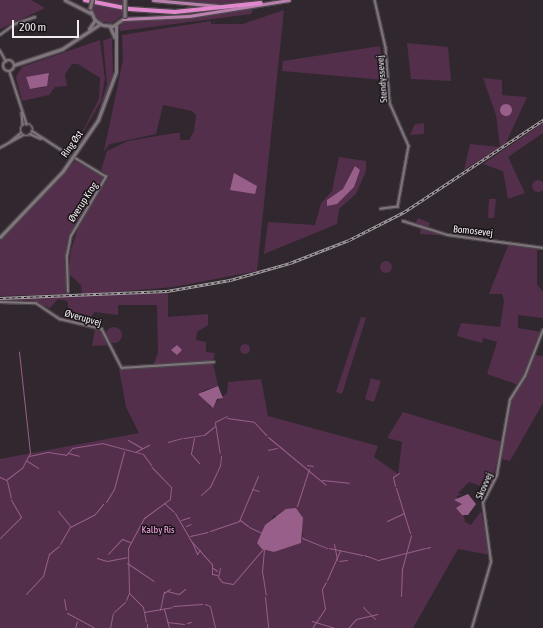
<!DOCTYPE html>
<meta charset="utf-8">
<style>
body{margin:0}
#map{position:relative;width:543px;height:628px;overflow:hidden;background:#30282e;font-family:"Asap Condensed",sans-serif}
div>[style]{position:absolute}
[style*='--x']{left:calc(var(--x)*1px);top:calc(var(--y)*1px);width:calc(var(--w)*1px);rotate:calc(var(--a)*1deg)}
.green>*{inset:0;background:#532f4b}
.round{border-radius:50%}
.water>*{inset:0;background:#985f8b}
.stream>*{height:1px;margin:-0.5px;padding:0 0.5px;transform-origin:0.5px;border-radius:0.5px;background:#985f8b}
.roads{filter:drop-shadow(1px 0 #4d464b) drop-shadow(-1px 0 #4d464b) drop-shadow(0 1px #4d464b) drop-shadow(0 -1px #4d464b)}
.street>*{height:1.5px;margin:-0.75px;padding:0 0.75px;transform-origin:0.75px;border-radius:0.75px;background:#80757d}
.street>.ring{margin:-0.75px;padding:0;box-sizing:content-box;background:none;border:1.5px solid #80757d;border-radius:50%}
.secondary>*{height:2.5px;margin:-1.25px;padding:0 1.25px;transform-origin:1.25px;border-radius:1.25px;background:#80757d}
.secondary>.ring{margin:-1.25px;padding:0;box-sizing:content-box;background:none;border:2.5px solid #80757d;border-radius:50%}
.primary>*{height:3px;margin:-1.5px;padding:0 1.5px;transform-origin:1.5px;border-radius:1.5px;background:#ba80ad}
.highway>*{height:3.5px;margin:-1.75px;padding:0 1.75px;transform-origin:1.75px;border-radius:1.75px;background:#e187cd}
.rail>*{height:2.5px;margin-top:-1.25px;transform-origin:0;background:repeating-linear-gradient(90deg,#161215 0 3px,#a69fa4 0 6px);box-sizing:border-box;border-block:1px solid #a69fa4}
.bridges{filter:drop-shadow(1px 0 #4d464b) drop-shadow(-1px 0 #4d464b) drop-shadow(0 1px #4d464b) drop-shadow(0 -1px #4d464b)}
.secondary-bridge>*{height:2.5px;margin:-1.25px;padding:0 1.25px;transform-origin:1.25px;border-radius:1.25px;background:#80757d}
span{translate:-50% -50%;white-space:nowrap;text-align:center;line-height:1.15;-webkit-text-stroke:3px #161215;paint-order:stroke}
.street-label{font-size:10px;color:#f3edf1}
.park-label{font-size:10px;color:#fcaae9}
.scale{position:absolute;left:12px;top:20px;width:67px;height:18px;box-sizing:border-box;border:2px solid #f3edf1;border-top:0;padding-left:5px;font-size:12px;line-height:14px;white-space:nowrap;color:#f3edf1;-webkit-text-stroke:3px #161215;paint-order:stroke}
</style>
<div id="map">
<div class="green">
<div style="clip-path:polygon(0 0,31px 0,45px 8px,0 29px)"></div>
<div style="clip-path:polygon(96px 0,122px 0,124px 6px,114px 4px)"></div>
<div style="clip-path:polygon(163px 0,252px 0,252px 2px,218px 5px)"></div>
<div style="clip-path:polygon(94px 4px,123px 10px,122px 16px,112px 23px,100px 22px,93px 12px)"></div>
<div style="clip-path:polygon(253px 9px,251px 14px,120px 31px,119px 27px,125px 21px)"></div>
<div style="clip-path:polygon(284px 10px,257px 271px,173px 287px,82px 295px,81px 285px,68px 273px,71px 250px,79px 225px,109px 177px,101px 170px,107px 151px,128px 141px,175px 133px,180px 133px,180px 140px,189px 140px,194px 131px,196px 115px,192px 111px,163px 105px,156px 134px,110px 144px,104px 151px,123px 60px,122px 35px,211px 21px,211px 24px,243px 24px)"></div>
<div style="clip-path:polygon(112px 37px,113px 77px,96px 120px,107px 84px,103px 41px)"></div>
<div style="clip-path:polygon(evenodd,100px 40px,105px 79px,101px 101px,74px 148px,99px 99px,100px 78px,78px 64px,72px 64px,65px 74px,67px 86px,55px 87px,49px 95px,22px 101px,16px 77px,22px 67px,100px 40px,50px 74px,45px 87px,31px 89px,26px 79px,50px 74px)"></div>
<div style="clip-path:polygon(407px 43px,448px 47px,451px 81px,411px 79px)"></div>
<div style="clip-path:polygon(380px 46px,384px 80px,282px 71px,283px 61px)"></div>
<div style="clip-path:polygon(483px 78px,502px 80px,502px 95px,527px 97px,506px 143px,500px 147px,464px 170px,470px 144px,500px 147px,496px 115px)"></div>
<div style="clip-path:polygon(424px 123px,424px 134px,410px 135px,415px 124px)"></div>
<div style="clip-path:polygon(543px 123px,543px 133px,508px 157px,525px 193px,508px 199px,503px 171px,483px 164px)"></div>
<div style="clip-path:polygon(339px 157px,366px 161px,366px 171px,356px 194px,339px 209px,337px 224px,264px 254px,268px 222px,315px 225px,321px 203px,332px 191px)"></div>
<div style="clip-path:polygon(75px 161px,104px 177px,70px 235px,66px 276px,69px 294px,0 296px,0 241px)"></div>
<div class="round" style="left:532px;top:180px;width:12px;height:12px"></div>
<div style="clip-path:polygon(489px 199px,496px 199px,494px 218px,488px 218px)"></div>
<div style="clip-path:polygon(418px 218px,430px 223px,428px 229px,415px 224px)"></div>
<div style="clip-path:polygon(421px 228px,439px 234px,452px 236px,420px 234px)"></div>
<div style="clip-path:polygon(509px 243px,537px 248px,537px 284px,543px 292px,543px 318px,518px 315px,518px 328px,541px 332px,519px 385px,487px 374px,497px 342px,483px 338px,482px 343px,457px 336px,461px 323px,500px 327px,504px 301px,502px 294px,489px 294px)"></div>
<div class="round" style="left:380px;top:261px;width:12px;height:12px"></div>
<div style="clip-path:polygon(evenodd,168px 293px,168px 317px,208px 314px,208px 325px,197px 332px,196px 340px,206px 342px,206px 352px,215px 353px,213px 362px,185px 365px,213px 363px,218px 386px,202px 391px,210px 407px,227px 393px,228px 382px,261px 379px,268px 416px,378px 446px,374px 457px,398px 474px,402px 442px,387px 438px,403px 412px,502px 442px,490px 489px,469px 482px,458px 493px,462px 495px,456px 496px,462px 503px,465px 522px,471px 525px,481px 511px,490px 555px,458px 549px,413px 628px,0 628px,0 459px,139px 433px,126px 407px,119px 369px,181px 365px,153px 366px,158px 353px,157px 305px,118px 305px,118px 315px,94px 312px,88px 325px,68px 319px,68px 302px,64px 300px,58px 299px,50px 308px,32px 301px,0 299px,168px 293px,274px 515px,303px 532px,301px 543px,274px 552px,257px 543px,274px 515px)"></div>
<div style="clip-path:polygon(361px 317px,366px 318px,342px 394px,336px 392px)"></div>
<div class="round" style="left:106px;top:327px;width:16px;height:16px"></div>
<div style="clip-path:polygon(95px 329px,104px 333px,110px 345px,92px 346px)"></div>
<div class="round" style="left:240px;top:344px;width:10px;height:10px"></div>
<div style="clip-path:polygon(534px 355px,543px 356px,543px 403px,510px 461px,501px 459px,511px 400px)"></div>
<div style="clip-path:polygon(371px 378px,381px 381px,374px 402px,365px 399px)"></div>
</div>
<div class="water">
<div style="clip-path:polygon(49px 73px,47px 86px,30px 89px,26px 77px)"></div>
<div class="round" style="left:500px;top:104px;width:12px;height:12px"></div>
<div style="clip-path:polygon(355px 166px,360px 170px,354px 187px,337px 204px,327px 206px,327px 200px,343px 189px)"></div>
<div style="clip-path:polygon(234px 173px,257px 186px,255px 194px,230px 190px)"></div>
<div style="clip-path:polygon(177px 345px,182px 350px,177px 355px,171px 350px)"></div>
<div style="clip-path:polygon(218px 386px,223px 398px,217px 399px,213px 408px,198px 394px)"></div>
<div style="clip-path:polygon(468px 494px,476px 504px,468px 515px,462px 515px,456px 508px,462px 504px,454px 500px)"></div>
<div style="clip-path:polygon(296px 508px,303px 518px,301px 543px,274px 552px,262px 549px,257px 543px,265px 525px,286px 509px)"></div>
</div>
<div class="stream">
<div style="--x:227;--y:418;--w:27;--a:8"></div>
<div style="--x:254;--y:422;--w:18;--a:47"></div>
<div style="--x:215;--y:422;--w:13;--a:-27"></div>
<div style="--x:215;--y:423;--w:30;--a:81"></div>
<div style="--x:268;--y:437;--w:75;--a:39.6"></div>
<div style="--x:184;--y:438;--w:20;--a:-9"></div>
<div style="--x:204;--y:435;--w:14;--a:-39"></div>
<div style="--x:194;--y:438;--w:16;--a:101"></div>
<div style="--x:191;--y:454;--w:12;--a:48"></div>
<div style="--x:128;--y:440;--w:16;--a:30"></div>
<div style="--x:168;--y:442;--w:15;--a:-16"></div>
<div style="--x:268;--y:450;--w:9;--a:-13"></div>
<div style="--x:135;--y:452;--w:16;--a:-27"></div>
<div style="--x:68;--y:453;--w:11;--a:15"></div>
<div style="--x:29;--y:456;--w:19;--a:-12"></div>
<div style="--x:48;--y:452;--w:18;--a:9"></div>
<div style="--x:66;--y:455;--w:9;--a:-49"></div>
<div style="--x:72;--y:448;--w:30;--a:-9"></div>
<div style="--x:102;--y:443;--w:42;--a:15"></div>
<div style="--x:143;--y:454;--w:14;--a:54"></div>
<div style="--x:27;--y:461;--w:13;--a:32"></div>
<div style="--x:307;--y:465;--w:6;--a:9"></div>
<div style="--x:0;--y:477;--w:7;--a:27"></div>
<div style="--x:6;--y:480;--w:20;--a:-37"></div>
<div style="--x:22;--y:468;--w:17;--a:-62"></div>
<div style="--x:30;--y:453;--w:102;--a:-96.2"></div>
<div style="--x:322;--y:480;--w:27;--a:6"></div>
<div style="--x:7;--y:481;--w:17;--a:77"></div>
<div style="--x:395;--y:486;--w:9;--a:-103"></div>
<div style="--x:393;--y:477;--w:7;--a:-34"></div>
<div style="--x:396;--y:488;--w:47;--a:72.7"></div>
<div style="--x:252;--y:489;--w:7;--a:16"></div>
<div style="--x:201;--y:495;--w:12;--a:-42"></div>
<div style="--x:210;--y:487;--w:23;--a:-65"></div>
<div style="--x:220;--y:466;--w:10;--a:-84"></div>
<div style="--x:106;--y:502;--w:15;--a:-58"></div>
<div style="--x:114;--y:489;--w:39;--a:-75"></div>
<div style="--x:164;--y:503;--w:13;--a:42"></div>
<div style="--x:297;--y:506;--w:39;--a:-72"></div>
<div style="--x:58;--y:511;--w:19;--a:51"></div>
<div style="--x:175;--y:513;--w:34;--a:60"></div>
<div style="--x:192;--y:542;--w:30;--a:48"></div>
<div style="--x:212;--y:564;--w:10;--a:90"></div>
<div style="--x:212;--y:574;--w:5;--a:11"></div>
<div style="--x:181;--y:520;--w:9;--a:-18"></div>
<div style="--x:240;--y:520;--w:10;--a:37"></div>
<div style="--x:387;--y:521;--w:19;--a:-25"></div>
<div style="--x:186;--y:526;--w:5;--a:-22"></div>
<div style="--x:249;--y:527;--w:14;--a:25"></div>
<div style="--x:210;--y:531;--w:31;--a:-19"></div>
<div style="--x:239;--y:521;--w:49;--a:-67.1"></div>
<div style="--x:190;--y:536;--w:18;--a:-13"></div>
<div style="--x:0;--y:538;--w:30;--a:-45"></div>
<div style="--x:21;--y:517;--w:20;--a:-120"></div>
<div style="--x:302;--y:538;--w:27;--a:22"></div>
<div style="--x:192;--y:542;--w:13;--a:67"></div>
<div style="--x:197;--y:554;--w:5;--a:-53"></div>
<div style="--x:60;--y:544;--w:20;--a:-60"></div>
<div style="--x:70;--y:527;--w:28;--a:-27"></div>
<div style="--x:95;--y:514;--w:13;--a:-51"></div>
<div style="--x:334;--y:544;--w:16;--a:79"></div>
<div style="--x:329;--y:548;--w:34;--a:12"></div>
<div style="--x:427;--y:548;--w:3;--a:-18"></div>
<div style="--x:264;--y:549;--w:22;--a:95"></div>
<div style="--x:262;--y:571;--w:24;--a:81"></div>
<div style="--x:108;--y:554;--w:21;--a:-47"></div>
<div style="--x:122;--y:539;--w:9;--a:21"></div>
<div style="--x:364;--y:555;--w:15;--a:20"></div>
<div style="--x:378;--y:560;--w:49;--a:-14.3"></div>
<div style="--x:97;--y:558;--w:10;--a:17"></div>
<div style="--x:107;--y:561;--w:20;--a:-11"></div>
<div style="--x:339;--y:561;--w:8;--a:-7"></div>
<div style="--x:127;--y:563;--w:32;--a:34"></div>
<div style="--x:213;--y:568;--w:5;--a:37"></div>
<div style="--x:220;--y:568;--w:9;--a:103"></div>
<div style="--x:218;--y:577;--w:6;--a:51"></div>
<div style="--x:222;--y:582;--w:11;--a:10"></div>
<div style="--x:233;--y:584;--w:46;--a:-49.4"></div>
<div style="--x:327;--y:580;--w:32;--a:-66"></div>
<div style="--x:167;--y:591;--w:12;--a:14"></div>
<div style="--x:179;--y:594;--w:8;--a:-40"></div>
<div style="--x:129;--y:593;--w:20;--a:45"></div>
<div style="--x:143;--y:607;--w:15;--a:79"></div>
<div style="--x:164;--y:593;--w:7;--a:-34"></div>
<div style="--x:26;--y:594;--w:25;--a:-47"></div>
<div style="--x:43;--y:576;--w:23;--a:-75"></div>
<div style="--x:49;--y:554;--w:13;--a:-39"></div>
<div style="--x:401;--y:596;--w:27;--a:-88"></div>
<div style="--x:402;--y:569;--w:35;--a:-75"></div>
<div style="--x:265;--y:597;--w:31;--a:84"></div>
<div style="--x:64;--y:599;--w:11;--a:80"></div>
<div style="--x:126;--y:600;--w:8;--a:-67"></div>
<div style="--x:129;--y:593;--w:45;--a:-91.3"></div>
<div style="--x:128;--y:548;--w:34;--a:-62"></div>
<div style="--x:144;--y:518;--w:32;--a:-36"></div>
<div style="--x:170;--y:499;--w:12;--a:-85"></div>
<div style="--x:171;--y:487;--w:28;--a:-134"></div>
<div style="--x:205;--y:604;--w:5;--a:22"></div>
<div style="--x:210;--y:606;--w:23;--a:77"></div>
<div style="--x:173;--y:606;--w:29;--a:-4"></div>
<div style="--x:363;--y:607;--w:17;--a:45"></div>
<div style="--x:164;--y:609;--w:20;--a:75"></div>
<div style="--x:160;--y:610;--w:19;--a:-78"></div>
<div style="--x:114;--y:612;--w:15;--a:-42"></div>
<div style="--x:144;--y:612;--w:28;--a:-10"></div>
<div style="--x:67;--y:613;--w:30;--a:28"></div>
<div style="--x:312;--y:621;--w:24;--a:17"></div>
<div style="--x:167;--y:622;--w:17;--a:7"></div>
<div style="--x:187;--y:623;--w:4;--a:-14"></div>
<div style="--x:147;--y:624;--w:4;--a:90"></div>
<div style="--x:75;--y:628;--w:7;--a:-74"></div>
<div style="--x:110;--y:628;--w:15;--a:-79"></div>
<div style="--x:312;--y:628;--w:23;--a:-56"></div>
<div style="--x:325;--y:609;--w:20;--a:-99"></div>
<div style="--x:322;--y:589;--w:8;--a:-60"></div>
<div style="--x:348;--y:628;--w:12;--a:-48"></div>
<div style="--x:356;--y:619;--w:22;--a:-13"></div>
</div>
<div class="roads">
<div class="street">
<div style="--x:375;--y:0;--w:49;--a:77.1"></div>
<div style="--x:386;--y:48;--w:55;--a:85.8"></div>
<div style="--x:390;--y:103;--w:47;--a:66.2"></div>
<div style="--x:409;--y:146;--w:62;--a:100.2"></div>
<div style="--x:398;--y:207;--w:17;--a:173"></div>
<div style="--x:0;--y:35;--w:19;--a:-36"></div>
<div style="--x:15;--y:24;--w:21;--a:-19"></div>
<div style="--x:0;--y:50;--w:13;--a:61"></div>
<div style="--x:10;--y:72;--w:55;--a:71.9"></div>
<div style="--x:22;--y:113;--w:12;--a:85"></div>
<div class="ring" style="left:21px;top:124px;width:10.5px;height:10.5px"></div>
<div style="--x:32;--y:131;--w:44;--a:33"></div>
<div style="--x:30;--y:134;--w:12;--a:24"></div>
<div style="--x:10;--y:142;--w:14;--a:-39"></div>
<div style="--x:0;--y:148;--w:26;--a:-29"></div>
<div style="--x:403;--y:221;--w:47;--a:17.3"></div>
<div style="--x:448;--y:235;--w:96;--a:7.8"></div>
<div style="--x:68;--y:292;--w:36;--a:-92"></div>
<div style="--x:67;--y:256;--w:20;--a:-79"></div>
<div style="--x:71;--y:236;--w:69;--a:-59.3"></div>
<div style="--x:106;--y:177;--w:35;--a:-149"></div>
<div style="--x:0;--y:302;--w:36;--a:2"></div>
<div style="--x:36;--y:303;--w:29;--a:34"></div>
<div style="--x:60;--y:319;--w:43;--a:13.4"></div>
<div style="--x:102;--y:329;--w:44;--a:62.9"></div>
<div style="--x:122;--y:368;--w:92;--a:-3.7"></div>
<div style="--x:472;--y:628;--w:69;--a:-73.9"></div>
<div style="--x:491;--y:562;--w:60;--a:-97.7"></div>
<div style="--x:483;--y:503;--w:31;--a:-63"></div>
<div style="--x:497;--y:475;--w:76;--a:-80.2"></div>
<div style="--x:510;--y:400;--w:28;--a:-58"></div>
<div style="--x:525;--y:376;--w:49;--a:-68.6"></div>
</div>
<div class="secondary">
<div style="--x:65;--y:0;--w:29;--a:27"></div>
<div style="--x:90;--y:8;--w:13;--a:67"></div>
<div style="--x:95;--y:20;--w:9;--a:32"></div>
<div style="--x:103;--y:25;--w:10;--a:6"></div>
<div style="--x:113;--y:26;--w:12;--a:-35"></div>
<div style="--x:110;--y:26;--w:12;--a:66"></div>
<div style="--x:89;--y:29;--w:11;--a:-56"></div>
<div class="ring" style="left:3px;top:60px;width:9.5px;height:9.5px"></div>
<div style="--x:14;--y:65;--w:51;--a:-18.4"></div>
<div style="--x:62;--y:49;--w:45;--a:-33.3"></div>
<div style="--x:0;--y:237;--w:91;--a:-46.3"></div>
<div style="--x:63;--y:171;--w:62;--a:-55.5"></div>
<div style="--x:98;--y:120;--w:51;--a:-69.4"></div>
<div style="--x:116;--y:72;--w:47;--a:-90"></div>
</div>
<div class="primary">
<div style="--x:153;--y:0;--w:66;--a:5.2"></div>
<div style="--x:123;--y:19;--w:66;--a:-2.6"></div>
<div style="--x:189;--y:16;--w:101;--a:-9.1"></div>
</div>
<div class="highway">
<div style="--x:85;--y:0;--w:46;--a:11.3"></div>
<div style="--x:130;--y:9;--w:45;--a:3.8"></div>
<div style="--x:175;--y:12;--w:86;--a:-6"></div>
</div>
</div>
<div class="rail">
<div style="--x:0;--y:298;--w:167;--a:-2.4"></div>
<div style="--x:167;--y:291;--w:64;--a:-9.9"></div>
<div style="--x:230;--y:280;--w:62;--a:-15.8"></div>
<div style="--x:290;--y:263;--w:63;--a:-21.3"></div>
<div style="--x:349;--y:240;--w:62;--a:-27"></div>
<div style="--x:404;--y:212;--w:167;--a:-33.5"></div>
</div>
<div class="bridges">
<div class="secondary-bridge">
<div style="--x:125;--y:0;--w:16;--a:90"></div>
<div style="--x:90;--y:8;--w:8;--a:-76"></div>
</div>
</div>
<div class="street-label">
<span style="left:382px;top:79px;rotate:-95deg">Stendyssevej</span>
<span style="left:72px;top:144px;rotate:-55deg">Ring Øst</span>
<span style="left:83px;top:202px;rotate:-57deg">Øverup Krog</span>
<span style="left:473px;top:231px;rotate:6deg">Bomosevej</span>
<span style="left:83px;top:318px;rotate:16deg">Øverupvej</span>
<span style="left:484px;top:486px;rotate:-67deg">Skovvej</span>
</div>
<div class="park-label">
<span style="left:158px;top:530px">Kalby Ris</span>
</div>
<div class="scale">200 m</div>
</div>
